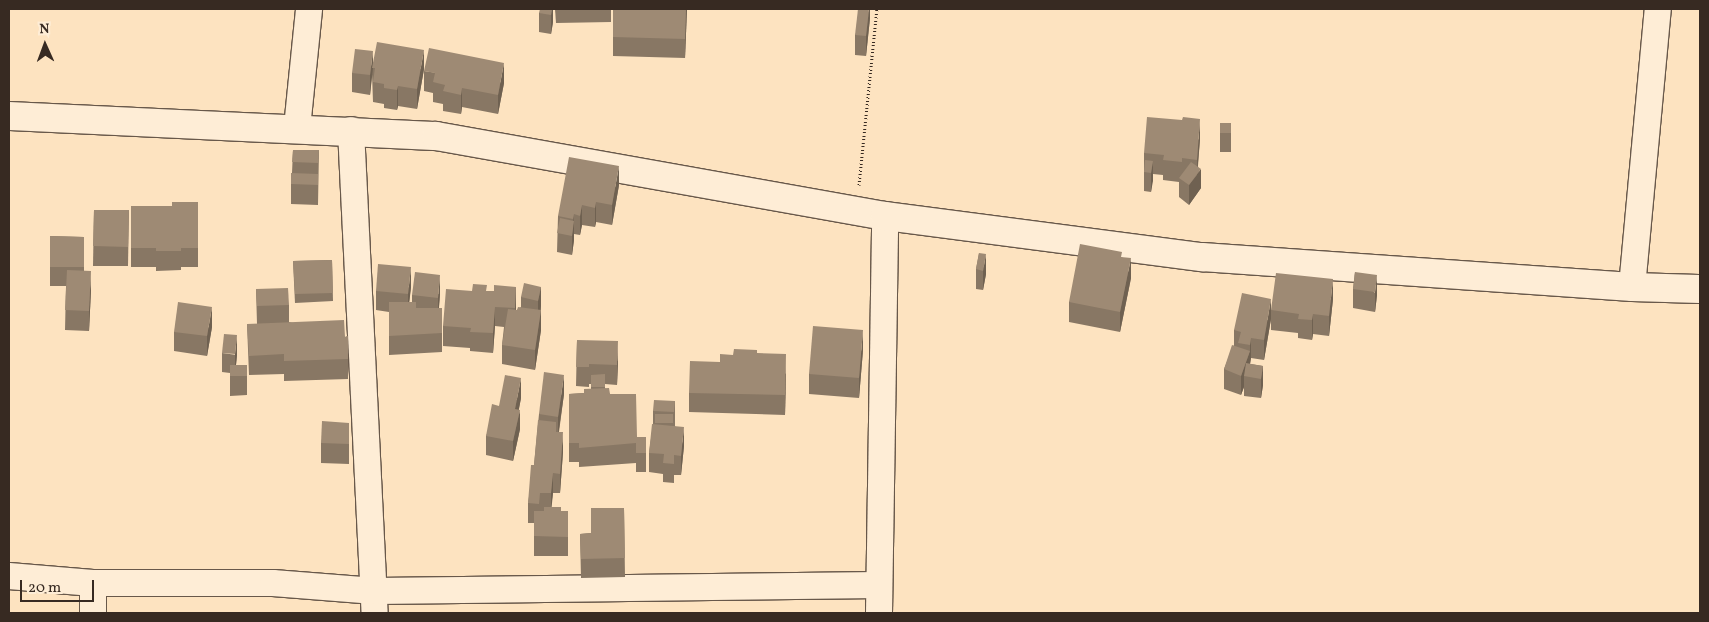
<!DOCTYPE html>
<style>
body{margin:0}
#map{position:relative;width:1709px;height:622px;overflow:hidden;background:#fde3c0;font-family:Vollkorn,serif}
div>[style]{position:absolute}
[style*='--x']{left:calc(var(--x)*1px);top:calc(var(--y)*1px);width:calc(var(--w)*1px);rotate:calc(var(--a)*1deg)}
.path>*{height:3px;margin-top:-1.5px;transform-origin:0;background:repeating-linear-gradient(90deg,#372a22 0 1px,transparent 0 3.5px)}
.roads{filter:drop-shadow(1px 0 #68584a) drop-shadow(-1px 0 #68584a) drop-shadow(0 1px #68584a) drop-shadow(0 -1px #68584a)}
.minor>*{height:26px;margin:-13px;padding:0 13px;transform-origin:13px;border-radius:13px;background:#feedd6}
.tertiary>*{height:28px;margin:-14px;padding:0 14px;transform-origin:14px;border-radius:14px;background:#feedd6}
.wall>*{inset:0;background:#887764}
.shaded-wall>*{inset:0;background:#6f6151}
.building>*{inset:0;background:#9e8a74}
span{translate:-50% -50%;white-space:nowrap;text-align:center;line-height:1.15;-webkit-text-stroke:5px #feedd6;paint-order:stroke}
.frame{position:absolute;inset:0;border:10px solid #372a22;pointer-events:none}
.north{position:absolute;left:20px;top:20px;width:50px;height:50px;-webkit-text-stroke:4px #feedd6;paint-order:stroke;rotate:358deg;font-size:14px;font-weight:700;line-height:20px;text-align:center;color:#372a22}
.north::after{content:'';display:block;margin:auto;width:18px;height:22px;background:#372a22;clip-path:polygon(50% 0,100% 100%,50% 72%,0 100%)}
.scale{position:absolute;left:20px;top:580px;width:74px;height:22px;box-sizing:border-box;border:2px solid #372a22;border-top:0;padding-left:6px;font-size:15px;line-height:18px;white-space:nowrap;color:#372a22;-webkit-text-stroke:4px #feedd6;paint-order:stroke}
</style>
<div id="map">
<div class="path">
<div style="--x:859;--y:185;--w:177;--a:-84.2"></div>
</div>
<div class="roads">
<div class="minor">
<div style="--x:297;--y:128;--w:120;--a:-84.2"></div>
<div style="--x:351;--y:130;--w:484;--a:87.2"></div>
<div style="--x:1632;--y:287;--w:279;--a:-84.7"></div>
<div style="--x:9;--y:576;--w:84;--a:4.8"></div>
<div style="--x:93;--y:583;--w:180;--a:0"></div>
<div style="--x:273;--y:583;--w:102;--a:4.5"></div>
<div style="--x:375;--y:591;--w:504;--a:-0.68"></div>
<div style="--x:93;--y:613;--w:30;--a:-90"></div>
<div style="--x:879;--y:613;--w:397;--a:-89.1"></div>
</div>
<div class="tertiary">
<div style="--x:9;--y:116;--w:427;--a:2.7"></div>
<div style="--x:436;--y:136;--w:456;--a:10.1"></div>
<div style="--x:885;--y:216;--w:320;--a:7.4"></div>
<div style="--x:1202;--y:257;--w:431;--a:4"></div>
<div style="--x:1632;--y:287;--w:68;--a:1.7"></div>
</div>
</div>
<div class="wall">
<div style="clip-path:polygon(553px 9px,553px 22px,551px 34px,539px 32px,539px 13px)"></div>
<div style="clip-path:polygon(555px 9px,611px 9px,611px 22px,556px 23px)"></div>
<div style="clip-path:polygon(613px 9px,687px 9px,685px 58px,613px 56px)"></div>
<div style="clip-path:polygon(870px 9px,870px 18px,866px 56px,855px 55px,855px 35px)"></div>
<div style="clip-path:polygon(373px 65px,424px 69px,417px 109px,398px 106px,397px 110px,384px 108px,384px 104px,373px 102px,372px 74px,370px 95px,352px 92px,352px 73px)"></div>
<div style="clip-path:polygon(424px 71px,504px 83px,498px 114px,462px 107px,461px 114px,443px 111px,443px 104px,433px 102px,433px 93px,424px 91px)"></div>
<div style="clip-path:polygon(1220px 123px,1231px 123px,1231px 152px,1220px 152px)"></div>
<div style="clip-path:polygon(1200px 139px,1198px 166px,1201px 188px,1189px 205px,1179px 197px,1179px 182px,1163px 180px,1163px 175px,1153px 174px,1151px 192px,1144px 191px,1144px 153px)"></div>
<div style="clip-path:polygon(293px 150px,319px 150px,318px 205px,291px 204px,291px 184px,292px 173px)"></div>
<div style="clip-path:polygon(619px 185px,612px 225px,596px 222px,595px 227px,582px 225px,580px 235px,574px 234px,574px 240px,572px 255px,557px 252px,558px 216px)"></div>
<div style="clip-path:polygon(198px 202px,198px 267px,181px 267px,181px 270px,156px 271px,156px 267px,131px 267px,131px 206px,172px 206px)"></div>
<div style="clip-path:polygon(94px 210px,129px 210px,128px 266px,93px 266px)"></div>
<div style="clip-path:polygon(50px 236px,84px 237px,84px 271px,91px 290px,89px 331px,65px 330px,66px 286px,50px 286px)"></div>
<div style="clip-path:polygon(979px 253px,986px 274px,983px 290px,976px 289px,976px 269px)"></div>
<div style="clip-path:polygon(1122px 257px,1131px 278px,1120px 332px,1069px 322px,1069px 302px)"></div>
<div style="clip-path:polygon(332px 260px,333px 301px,295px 303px,293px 261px)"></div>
<div style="clip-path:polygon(1355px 272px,1377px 295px,1375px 312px,1353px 308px,1353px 289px)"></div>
<div style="clip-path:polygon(411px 287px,409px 302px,412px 302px,412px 295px,440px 294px,439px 308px,442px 308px,442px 352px,389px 355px,389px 312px,376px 310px,376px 291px)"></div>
<div style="clip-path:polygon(516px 287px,516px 310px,517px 310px,521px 307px,521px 297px,541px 287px,541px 330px,535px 370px,502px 364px,502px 345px,504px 327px,495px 326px,493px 353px,470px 351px,470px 348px,443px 346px,443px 326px,472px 291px,494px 291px)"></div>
<div style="clip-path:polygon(256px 289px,289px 305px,289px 322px,345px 337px,348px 336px,348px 379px,284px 381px,284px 374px,249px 375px,247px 324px,257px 324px)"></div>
<div style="clip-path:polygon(1333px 299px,1329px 336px,1313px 334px,1312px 340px,1298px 338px,1298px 333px,1271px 330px,1271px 310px)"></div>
<div style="clip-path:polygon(1271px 319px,1264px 360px,1251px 358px,1250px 364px,1263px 366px,1263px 385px,1261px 398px,1244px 396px,1244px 387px,1241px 395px,1224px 389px,1224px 369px,1234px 345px,1234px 330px)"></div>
<div style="clip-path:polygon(212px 327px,207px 356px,174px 351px,174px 332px)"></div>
<div style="clip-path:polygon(577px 340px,618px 361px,617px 385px,605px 384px,605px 388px,610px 394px,637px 437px,646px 437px,646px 472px,636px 472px,636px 463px,579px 467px,579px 462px,569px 462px,569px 394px,584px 393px,591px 389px,591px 384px,589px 384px,589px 387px,576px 386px)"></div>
<div style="clip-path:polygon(863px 350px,859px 398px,809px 394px,809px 374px)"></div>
<div style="clip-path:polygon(222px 353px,237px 355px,236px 365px,247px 365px,247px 395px,230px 396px,230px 373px,222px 372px)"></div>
<div style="clip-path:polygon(757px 353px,786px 374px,785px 415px,689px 412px,689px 393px,720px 362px,733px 355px)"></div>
<div style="clip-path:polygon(564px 394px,559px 432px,563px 452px,560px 493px,553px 493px,551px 507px,561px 511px,568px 511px,568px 556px,534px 556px,534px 523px,528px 523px,528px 503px,534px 465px,539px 414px)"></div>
<div style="clip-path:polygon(521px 398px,519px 409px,520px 429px,513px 461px,486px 455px,486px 436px,499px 406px)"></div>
<div style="clip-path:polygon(675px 401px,675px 426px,684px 446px,681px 475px,674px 475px,674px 483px,663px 482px,663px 474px,649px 472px,649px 453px,653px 424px,653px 411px)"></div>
<div style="clip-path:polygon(349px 423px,349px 464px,321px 463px,321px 443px)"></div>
<div style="clip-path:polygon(624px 508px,625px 577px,581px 578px,580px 534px,591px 533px)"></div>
</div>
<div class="shaded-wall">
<div style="clip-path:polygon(552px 9px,553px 9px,553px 22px,551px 34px,551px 15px)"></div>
<div style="clip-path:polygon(686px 9px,687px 9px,685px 58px,685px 39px)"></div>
<div style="clip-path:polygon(869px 9px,870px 9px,870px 18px,866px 56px,866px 36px)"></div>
<div style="clip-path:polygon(424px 50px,424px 69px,417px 109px,417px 89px)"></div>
<div style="clip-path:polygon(373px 51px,373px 68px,370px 95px,370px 75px)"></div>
<div style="clip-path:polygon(504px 63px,504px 83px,498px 114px,498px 95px)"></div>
<div style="clip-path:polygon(398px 86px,398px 106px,397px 110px,397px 90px)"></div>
<div style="clip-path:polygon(462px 88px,462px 107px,461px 114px,461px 95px)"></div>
<div style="clip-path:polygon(1200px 119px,1200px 139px,1197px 174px,1201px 169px,1201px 188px,1189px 205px,1189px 185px,1197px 175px,1197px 160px)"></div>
<div style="clip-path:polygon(1153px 161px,1153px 181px,1151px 192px,1151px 173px)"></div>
<div style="clip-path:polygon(619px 166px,619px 185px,612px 225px,612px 205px)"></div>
<div style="clip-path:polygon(596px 202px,596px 222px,595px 227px,595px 208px)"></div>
<div style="clip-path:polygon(582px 205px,582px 225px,580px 235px,580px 216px)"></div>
<div style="clip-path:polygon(574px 214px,574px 240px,572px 255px,572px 236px)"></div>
<div style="clip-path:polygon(986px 254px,986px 274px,983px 290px,983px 271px)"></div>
<div style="clip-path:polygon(1131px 258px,1131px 278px,1120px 332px,1120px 312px)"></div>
<div style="clip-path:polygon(411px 267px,411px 287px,408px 314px,408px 294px)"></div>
<div style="clip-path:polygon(91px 271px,91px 290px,89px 331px,89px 311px)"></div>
<div style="clip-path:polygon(440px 275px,440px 294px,438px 317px,438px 298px)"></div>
<div style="clip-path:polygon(1377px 275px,1377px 295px,1375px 312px,1375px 292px)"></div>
<div style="clip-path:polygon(1333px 279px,1333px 299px,1329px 336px,1329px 316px)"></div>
<div style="clip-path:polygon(516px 287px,516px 306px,515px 328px,515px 308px)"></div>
<div style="clip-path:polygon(541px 287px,541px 306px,538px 321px,538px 301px)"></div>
<div style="clip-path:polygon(1271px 299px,1271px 319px,1264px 360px,1264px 340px)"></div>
<div style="clip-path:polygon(212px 307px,212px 327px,207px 356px,207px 336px)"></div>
<div style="clip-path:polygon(495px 307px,495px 326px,493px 353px,493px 333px)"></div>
<div style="clip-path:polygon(541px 310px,541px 330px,535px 370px,535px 350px)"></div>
<div style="clip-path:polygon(1313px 314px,1313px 334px,1312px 340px,1312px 320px)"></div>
<div style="clip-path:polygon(863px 330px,863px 350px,859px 398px,859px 378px)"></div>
<div style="clip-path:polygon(237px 335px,237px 355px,235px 374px,235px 354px)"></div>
<div style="clip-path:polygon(1251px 338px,1251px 358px,1250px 364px,1244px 376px,1244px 387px,1241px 395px,1241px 376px,1250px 351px,1250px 345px)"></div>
<div style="clip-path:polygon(618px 341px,618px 361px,617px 385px,617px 365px)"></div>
<div style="clip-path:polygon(786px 354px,786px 374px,785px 415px,785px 395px)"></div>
<div style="clip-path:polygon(1263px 366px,1263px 385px,1261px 398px,1261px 379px)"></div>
<div style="clip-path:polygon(564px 375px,564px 394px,558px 436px,558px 417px)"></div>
<div style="clip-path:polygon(521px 378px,521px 398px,515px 428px,515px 409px)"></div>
<div style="clip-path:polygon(520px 410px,520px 429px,513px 461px,513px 441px)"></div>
<div style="clip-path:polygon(684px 427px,684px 446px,681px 475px,681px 456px)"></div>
<div style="clip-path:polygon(563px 432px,563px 452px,560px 493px,560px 474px)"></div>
<div style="clip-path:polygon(553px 473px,553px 493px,551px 513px,551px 493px)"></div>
</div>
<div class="building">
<div style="clip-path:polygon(540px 9px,552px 9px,551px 15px,539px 13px)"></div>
<div style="clip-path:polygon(613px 9px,686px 9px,685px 39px,613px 37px)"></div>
<div style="clip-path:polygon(858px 9px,869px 9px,866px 36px,855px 35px)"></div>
<div style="clip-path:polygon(377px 42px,424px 50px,417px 89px,398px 86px,397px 90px,384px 88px,384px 84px,373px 82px,375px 68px,372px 68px)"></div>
<div style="clip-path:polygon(429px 48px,504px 63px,498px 95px,462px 88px,461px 95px,443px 91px,445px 85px,433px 82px,435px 73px,424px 71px)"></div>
<div style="clip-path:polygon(355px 49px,373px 51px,370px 75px,352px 73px)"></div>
<div style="clip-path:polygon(1147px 117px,1182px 120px,1183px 117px,1200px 119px,1197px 160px,1182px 158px,1182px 162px,1163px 160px,1164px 155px,1144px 153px)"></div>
<div style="clip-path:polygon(1220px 123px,1231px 123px,1231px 133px,1220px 133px)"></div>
<div style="clip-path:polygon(293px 150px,319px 150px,318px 163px,292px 162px)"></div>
<div style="clip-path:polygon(569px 157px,619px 166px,612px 205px,596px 202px,595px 208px,582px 205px,580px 216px,574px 214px,573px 219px,558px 216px)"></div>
<div style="clip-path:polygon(1145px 160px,1153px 161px,1151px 173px,1144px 172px)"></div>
<div style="clip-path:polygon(1191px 162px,1201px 169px,1189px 185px,1179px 178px)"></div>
<div style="clip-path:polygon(291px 173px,318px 174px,318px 185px,291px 184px)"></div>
<div style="clip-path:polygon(172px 202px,198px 202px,198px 248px,181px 248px,181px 251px,156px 251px,156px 248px,131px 248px,131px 206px,172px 206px)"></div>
<div style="clip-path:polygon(94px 210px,129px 210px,128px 247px,93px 246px)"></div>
<div style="clip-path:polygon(560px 218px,574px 221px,572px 236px,557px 233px)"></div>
<div style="clip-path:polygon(50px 236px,84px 237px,84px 267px,50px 267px)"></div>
<div style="clip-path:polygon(1080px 244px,1122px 252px,1121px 257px,1131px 258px,1120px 312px,1069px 302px)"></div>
<div style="clip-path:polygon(979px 253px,986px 254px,983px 271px,976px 269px)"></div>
<div style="clip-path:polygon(332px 260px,333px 293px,295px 294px,293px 261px)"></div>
<div style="clip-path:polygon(378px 264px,411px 267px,408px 294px,376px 291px)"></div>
<div style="clip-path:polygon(67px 270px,91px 271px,89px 311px,65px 310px)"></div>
<div style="clip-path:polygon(415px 272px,440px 275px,438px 298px,412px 295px)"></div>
<div style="clip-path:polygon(1355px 272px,1377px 275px,1375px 292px,1353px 289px)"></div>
<div style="clip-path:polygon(1276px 273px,1333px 279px,1329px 316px,1313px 314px,1312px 320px,1298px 319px,1299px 314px,1271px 310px)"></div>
<div style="clip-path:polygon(524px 283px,541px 287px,538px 301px,521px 297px)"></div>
<div style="clip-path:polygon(473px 284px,487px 285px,486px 291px,494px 291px,494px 285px,516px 287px,515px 308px,495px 307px,493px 333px,470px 332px,471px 328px,443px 326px,446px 289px,472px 291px)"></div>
<div style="clip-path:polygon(288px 288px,289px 305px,257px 306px,256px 289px)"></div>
<div style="clip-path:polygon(1242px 293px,1271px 299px,1264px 340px,1251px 338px,1250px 345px,1238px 343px,1241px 332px,1234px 330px)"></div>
<div style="clip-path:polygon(178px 302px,212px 307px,207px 336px,174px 332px)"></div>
<div style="clip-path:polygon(389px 302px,416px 302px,416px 308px,442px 308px,442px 333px,389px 336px)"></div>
<div style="clip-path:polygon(518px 307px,541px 310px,535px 350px,502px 345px,508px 309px,517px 310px)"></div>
<div style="clip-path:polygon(344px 320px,345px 337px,348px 336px,348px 359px,284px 361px,284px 354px,249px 356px,247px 324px)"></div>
<div style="clip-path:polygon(813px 326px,863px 330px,859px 378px,809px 374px)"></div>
<div style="clip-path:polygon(224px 334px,237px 335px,235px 354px,222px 353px)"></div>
<div style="clip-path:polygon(577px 340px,618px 341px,617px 365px,589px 364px,589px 367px,576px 367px)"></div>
<div style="clip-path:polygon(1232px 345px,1250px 351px,1241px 376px,1224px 369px)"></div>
<div style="clip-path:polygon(734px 349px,757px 350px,757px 353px,786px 354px,785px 395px,689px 393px,690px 361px,720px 362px,720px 354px,733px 355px)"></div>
<div style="clip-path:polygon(1246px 363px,1263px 366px,1261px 379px,1244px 376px)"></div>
<div style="clip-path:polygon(230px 365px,247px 365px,247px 376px,230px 376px)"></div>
<div style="clip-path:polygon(544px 372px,564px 375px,558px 417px,539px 414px)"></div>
<div style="clip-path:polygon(605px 374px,605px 387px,591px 387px,591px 375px)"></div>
<div style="clip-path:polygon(505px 375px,521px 378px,515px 409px,520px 410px,513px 441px,486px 436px,492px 404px,499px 406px)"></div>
<div style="clip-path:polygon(609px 388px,610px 394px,636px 394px,637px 437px,646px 437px,646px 453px,636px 453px,636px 443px,579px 448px,579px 443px,569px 443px,569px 394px,584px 393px,584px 389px)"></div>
<div style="clip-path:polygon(654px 400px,675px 401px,674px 412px,653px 411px)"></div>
<div style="clip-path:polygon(655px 414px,673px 414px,673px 423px,655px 423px)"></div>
<div style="clip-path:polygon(538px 420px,556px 422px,556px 432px,563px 432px,560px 474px,553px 473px,551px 493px,540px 493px,539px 504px,528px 503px,531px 465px,534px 465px)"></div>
<div style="clip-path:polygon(322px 421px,349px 423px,349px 444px,321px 443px)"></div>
<div style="clip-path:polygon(652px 424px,684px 427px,681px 456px,674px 455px,674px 464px,663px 463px,664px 454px,649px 453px)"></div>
<div style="clip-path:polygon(544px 507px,561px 507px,561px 511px,568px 511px,568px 537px,534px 536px,534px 511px,544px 511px)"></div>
<div style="clip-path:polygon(591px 508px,624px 508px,625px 558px,581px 559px,580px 534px,591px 533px)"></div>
</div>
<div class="frame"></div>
<div class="north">N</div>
<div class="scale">20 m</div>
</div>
